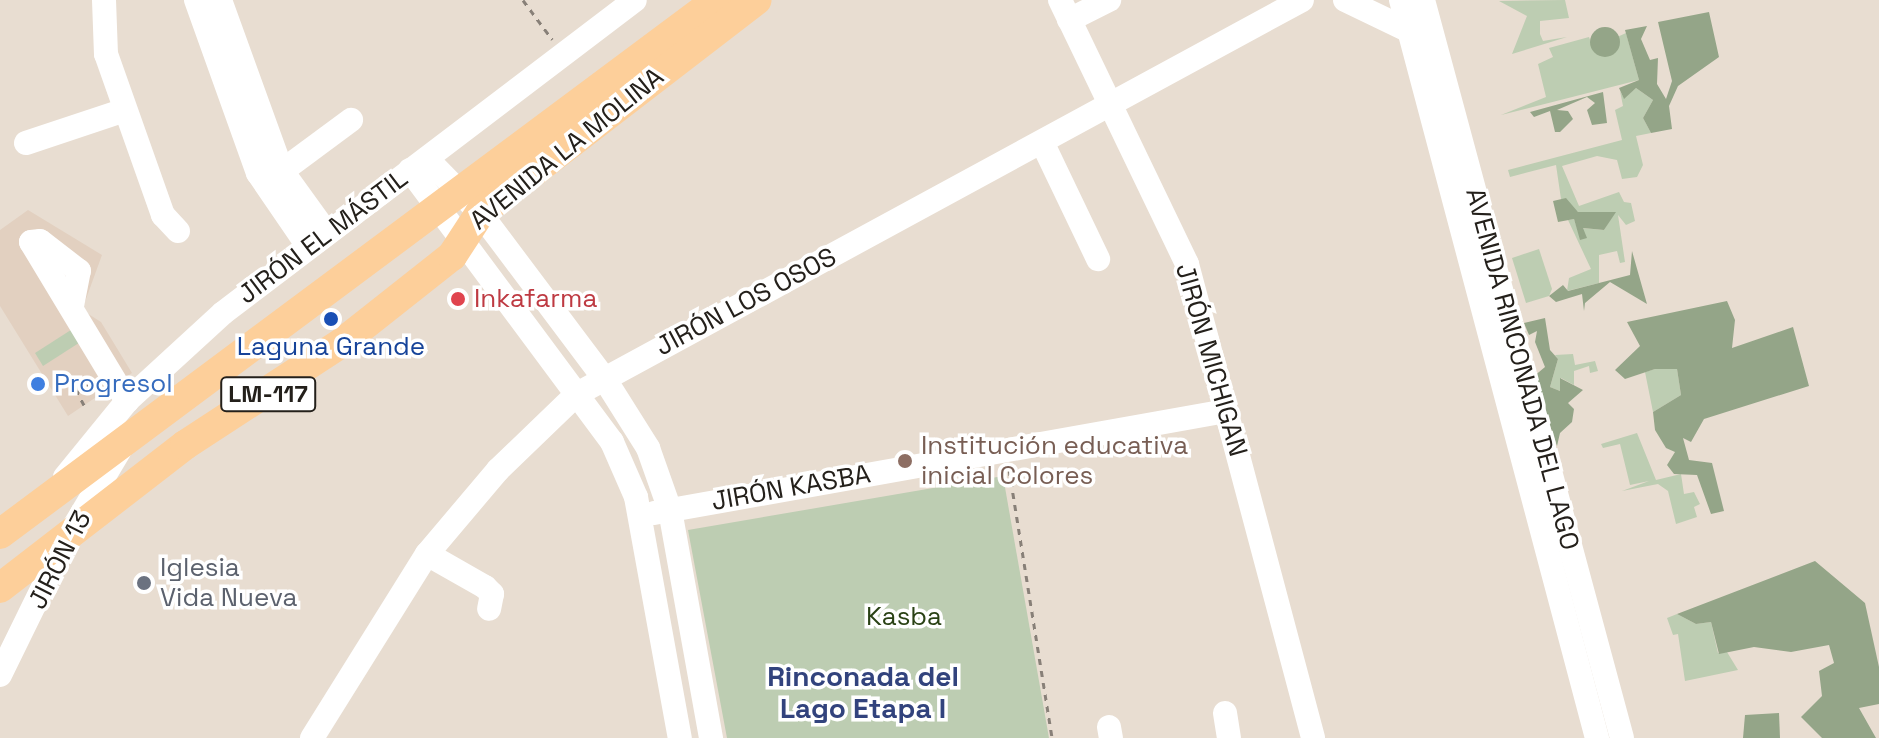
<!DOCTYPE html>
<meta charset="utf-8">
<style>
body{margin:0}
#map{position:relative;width:1879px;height:738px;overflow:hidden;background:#e8ddd1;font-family:"Space Grotesk",sans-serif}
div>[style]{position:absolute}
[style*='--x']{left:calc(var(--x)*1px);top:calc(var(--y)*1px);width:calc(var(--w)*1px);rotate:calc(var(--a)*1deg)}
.built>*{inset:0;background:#e2d0c0}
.green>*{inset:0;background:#bdcdb2}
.forest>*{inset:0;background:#94a588}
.round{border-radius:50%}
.path>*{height:3px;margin-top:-1.5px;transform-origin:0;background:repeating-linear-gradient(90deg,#888078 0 6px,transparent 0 12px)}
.minor>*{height:24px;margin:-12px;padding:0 12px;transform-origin:12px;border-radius:12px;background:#fff}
.major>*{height:30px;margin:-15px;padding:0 15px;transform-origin:15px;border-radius:15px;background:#fdcf9a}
.dots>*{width:22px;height:22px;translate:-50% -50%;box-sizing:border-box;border:4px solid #fff;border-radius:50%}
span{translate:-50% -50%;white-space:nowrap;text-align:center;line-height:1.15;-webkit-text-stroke:7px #fff;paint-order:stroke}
.shield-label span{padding:2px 6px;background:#fff;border:2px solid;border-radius:6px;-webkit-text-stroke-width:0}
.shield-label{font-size:24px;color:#24201b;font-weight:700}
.street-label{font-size:26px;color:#24201b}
.health-label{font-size:26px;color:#be3a42}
.left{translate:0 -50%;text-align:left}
.transit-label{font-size:26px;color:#164399}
.shop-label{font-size:26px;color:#366cbe}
.education-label{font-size:26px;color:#785e54}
.worship-label{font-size:26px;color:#5b616d}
.park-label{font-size:26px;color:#2a4215}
.neighbourhood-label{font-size:28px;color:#32437d;font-weight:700}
</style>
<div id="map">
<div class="built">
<div style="clip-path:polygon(28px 210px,102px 255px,82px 310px,101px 322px,132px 373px,68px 416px,0 306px,0 230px)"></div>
</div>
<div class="green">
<div style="clip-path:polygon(1565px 0,1569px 18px,1540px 21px,1540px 34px,1543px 41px,1567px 37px,1512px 54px,1527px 16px,1499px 1px)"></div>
<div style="clip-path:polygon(1626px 33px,1639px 80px,1501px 115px,1546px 97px,1538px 64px,1553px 57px,1549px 48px,1589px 37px,1593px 48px)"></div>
<div style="clip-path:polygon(1636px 88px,1653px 100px,1643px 118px,1651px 133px,1636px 136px,1643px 165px,1637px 177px,1622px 179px,1617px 160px,1597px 156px,1562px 166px,1579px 206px,1619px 192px,1624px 202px,1631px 203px,1635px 221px,1626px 225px,1618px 215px,1625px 262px,1620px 263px,1617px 251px,1599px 255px,1599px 283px,1567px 291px,1569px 278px,1591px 269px,1568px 220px,1574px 219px,1581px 240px,1582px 228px,1604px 230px,1615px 212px,1578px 212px,1561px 199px,1556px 165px,1510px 177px,1508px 170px,1622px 140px,1615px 110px,1623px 106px,1620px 91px,1624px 98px)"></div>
<div style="clip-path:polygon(1539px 249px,1552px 289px,1549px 296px,1526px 303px,1512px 258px)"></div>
<div style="clip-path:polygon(74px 328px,82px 341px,43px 366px,35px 353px)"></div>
<div style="clip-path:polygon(1573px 354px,1575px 365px,1595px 361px,1598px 371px,1590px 373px,1589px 366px,1574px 371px,1574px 385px,1561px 378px,1560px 391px,1550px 387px,1558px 359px,1555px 355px)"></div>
<div style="clip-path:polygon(1655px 369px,1677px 369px,1681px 395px,1653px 412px,1645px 372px)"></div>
<div style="clip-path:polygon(1637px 433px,1656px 480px,1681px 474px,1684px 494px,1694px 492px,1700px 504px,1694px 507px,1697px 517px,1676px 524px,1668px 491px,1658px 484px,1622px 491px,1649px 481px,1630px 485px,1620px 444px,1603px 448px,1601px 444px)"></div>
<div style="clip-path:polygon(1003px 476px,1049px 738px,727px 738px,688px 530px)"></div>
<div style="clip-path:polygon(1677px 614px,1696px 624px,1711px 622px,1718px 653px,1727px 652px,1738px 670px,1685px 681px,1678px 634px,1673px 635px,1667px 618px)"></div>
</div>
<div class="forest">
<div style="clip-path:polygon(1709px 12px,1719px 57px,1678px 86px,1669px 106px,1672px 129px,1651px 133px,1643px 118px,1653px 100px,1636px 88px,1624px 99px,1619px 88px,1639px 80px,1625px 30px,1647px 26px,1641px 39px,1650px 60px,1658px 58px,1657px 84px,1666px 99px,1672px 81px,1658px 22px)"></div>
<div class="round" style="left:1590px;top:27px;width:30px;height:30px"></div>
<div style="clip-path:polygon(1603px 92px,1607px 123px,1592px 125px,1587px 110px,1595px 103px,1587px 97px,1557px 110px,1568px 111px,1573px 119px,1560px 132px,1555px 132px,1550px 111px,1534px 117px,1530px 112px)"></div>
<div style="clip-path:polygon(1566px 198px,1578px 212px,1616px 212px,1604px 230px,1583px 228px,1587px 238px,1580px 240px,1574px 219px,1558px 222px,1553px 201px)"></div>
<div style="clip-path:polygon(1632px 251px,1647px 304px,1610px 282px,1585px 303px,1584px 311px,1582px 294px,1556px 302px,1549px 296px,1563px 285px,1568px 291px,1630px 275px)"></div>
<div style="clip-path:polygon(1727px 301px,1735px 320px,1732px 348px,1793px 327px,1809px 386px,1704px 419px,1691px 442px,1683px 438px,1689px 460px,1712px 463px,1724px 511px,1711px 514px,1697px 475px,1674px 474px,1667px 465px,1675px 452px,1666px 448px,1655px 430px,1653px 412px,1681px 395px,1677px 369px,1655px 369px,1625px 379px,1615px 370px,1640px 346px,1627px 322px)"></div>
<div style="clip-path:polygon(1545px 318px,1550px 350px,1558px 359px,1550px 387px,1560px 391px,1560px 378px,1583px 390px,1568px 403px,1574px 409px,1572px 422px,1560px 433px,1557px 446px,1533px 377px,1545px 367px,1535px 342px,1537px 331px,1529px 335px,1524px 323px)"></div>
<div style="clip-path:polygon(1815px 561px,1865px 603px,1879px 667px,1879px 704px,1859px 708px,1876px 738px,1822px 738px,1801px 717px,1822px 696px,1819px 671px,1834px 663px,1829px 645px,1791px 652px,1754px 647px,1719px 654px,1711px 622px,1696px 624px,1677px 614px)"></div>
<div style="clip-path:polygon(1779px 713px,1780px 738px,1743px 738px,1745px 715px)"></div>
</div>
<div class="path">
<div style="--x:523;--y:0;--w:49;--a:53.4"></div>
<div style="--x:84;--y:405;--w:15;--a:-118"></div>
<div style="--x:77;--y:392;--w:17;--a:-31"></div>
<div style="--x:1009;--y:469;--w:272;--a:80.9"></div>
</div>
<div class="minor">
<div style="--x:104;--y:0;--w:54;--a:87.9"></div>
<div style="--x:106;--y:54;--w:171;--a:70.5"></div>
<div style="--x:163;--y:215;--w:22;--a:47"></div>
<div style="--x:196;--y:0;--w:184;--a:70.3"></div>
<div style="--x:258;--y:173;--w:88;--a:55.6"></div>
<div style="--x:220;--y:0;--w:182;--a:70.1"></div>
<div style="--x:282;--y:171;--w:75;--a:54.2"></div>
<div style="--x:1060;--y:0;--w:293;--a:64.3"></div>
<div style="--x:1187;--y:264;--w:490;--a:75.1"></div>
<div style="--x:1345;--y:0;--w:76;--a:25.6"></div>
<div style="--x:1401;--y:0;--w:764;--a:75.13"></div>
<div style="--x:1423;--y:0;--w:764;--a:74.91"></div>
<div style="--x:1069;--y:20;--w:45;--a:-26.6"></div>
<div style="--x:1042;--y:142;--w:130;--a:64.4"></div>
<div style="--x:26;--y:143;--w:104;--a:-18.4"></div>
<div style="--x:427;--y:159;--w:76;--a:45.5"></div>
<div style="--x:480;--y:213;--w:206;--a:53.1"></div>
<div style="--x:604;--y:378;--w:83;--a:57.8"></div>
<div style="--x:648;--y:448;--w:66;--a:70.5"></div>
<div style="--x:670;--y:510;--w:232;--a:79.8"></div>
<div style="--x:410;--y:170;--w:339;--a:53.4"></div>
<div style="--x:612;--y:442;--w:60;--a:66.4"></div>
<div style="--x:636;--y:497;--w:245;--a:79.7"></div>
<div style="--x:282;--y:171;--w:86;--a:-36.5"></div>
<div style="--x:72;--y:306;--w:36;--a:-79"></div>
<div style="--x:79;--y:271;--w:49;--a:-142.4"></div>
<div style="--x:40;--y:241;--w:9;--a:174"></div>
<div style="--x:31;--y:242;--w:186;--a:58.9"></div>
<div style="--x:65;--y:477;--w:98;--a:-50.8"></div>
<div style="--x:127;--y:401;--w:130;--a:-42.5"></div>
<div style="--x:223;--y:313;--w:517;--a:-37.22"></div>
<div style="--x:654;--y:513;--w:581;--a:-10.11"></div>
<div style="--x:427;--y:554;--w:67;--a:29.6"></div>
<div style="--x:485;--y:587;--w:10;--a:45"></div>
<div style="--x:492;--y:594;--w:15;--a:101"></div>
<div style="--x:0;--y:675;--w:150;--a:-63.9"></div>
<div style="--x:66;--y:540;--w:107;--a:-59.1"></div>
<div style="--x:1225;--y:713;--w:25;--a:81"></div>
<div style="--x:1109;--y:727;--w:11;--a:80"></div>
<div style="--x:312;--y:738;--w:217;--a:-58"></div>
<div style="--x:427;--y:554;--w:110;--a:-49.8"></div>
<div style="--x:498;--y:470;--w:110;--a:-43.9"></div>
<div style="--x:577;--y:394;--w:825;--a:-28.52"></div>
</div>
<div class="major">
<div style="--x:0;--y:534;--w:894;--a:-36.68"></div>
<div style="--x:0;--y:588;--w:234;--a:-37.7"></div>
<div style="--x:185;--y:445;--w:189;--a:-33.1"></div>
<div style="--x:343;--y:342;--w:139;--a:-38.3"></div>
<div style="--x:452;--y:256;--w:51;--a:-56.9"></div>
<div style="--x:480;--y:213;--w:349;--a:-37.6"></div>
</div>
<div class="dots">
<div style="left:458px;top:299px;background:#e0444e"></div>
<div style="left:331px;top:319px;background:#1a4fb4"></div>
<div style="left:38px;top:384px;background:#3f7fe0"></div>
<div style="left:905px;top:461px;background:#8d6e63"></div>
<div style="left:144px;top:583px;background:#6b7280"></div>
</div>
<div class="shield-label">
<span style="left:268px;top:394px">LM-117</span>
</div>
<div class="street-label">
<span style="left:567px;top:149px;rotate:-39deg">AVENIDA LA MOLINA</span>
<span style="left:323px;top:237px;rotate:-37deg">JIRÓN EL MÁSTIL</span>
<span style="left:746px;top:302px;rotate:-28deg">JIRÓN LOS OSOS</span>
<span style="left:1211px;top:360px;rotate:74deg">JIRÓN MICHIGAN</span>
<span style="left:1522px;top:369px;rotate:75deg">AVENIDA RINCONADA DEL LAGO</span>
<span style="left:791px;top:488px;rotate:-10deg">JIRÓN KASBA</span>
<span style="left:60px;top:560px;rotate:-63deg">JIRÓN 13</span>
</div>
<div class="health-label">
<span class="left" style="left:474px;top:299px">Inkafarma</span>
</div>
<div class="transit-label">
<span style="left:331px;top:347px">Laguna Grande</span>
</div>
<div class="shop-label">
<span class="left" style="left:54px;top:384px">Progresol</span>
</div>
<div class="education-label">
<span class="left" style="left:921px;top:461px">Institución educativa<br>inicial Colores</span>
</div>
<div class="worship-label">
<span class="left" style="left:160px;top:583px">Iglesia<br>Vida Nueva</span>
</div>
<div class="park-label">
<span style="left:904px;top:617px">Kasba</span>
</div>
<div class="neighbourhood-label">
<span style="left:863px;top:692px">Rinconada del<br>Lago Etapa I</span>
</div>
</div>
